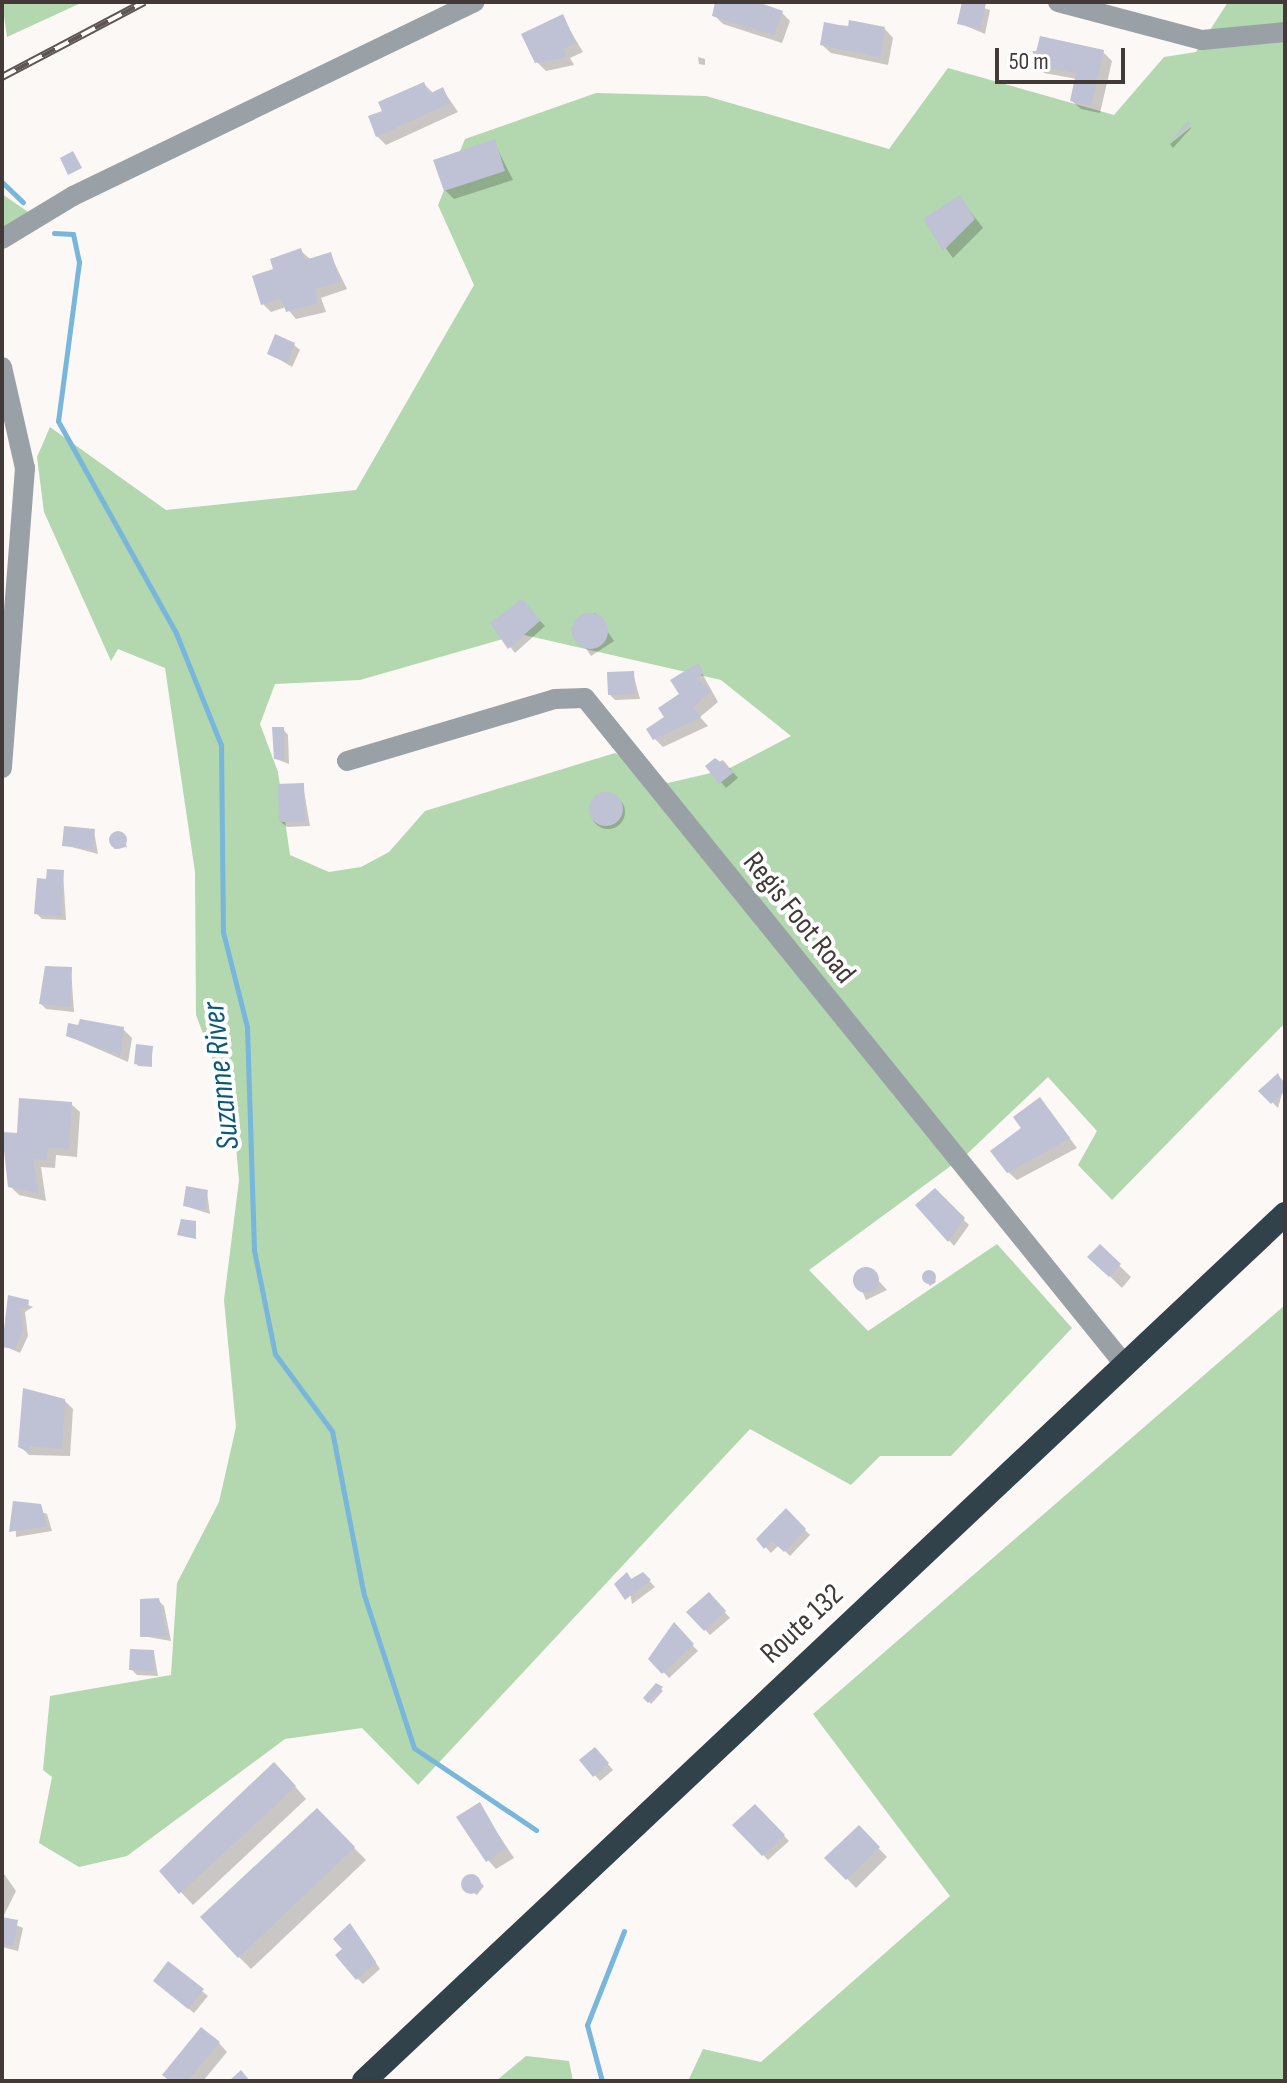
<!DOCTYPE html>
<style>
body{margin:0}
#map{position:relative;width:1287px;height:2083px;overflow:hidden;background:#fcf8f6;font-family:"Sofia Sans Condensed",sans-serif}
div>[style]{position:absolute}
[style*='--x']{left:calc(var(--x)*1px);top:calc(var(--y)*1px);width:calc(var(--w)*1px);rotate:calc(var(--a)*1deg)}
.green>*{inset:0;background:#b3d7af}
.shadow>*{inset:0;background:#0003}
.round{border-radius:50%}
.stream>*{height:5px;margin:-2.5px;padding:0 2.5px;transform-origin:2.5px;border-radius:2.5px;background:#78b6db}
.building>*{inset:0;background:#bfc1d4}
.minor>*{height:20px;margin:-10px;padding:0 10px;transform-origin:10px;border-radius:10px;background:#99a1a6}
.highway>*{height:24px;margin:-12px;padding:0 12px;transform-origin:12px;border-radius:12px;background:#31424b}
.rail>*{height:8px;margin-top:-4px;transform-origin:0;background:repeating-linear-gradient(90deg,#fff 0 15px,#5e5653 0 30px);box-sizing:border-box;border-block:2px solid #5e5653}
span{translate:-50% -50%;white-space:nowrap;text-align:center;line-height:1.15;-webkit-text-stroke:8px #fff;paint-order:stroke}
.street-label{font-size:30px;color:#433a37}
.water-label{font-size:32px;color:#09597d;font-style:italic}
.frame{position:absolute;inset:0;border:4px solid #433a37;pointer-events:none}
.scale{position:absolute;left:995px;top:48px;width:130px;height:36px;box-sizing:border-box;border:4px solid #433a37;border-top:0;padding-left:10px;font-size:24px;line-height:28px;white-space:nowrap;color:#433a37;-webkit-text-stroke:6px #fff;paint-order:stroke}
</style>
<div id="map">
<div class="green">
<div style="clip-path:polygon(2px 2px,83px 2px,7px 37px)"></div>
<div style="clip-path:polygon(evenodd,1228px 2px,1285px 2px,1285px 1023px,1112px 1200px,1078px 1165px,1097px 1131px,1048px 1077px,967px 1154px,809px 1270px,868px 1331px,997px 1244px,1072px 1328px,951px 1456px,880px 1456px,851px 1485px,750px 1429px,418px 1785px,362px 1728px,285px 1739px,127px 1856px,79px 1867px,39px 1843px,52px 1777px,43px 1770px,50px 1696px,171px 1675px,177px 1583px,219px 1502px,236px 1427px,224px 1300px,239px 1180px,233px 1113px,196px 1015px,195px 872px,165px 668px,118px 649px,111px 661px,44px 512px,37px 457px,50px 427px,166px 510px,356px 490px,474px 285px,438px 205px,465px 139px,596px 93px,706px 96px,889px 149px,948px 68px,1114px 115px,1164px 57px,1196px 52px,1228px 2px,520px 634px,721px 680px,791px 736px,728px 769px,668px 783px,615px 753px,425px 811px,389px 852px,361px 867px,329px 872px,290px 855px,278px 772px,260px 724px,275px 684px,360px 680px,520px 634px)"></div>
<div style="clip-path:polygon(2px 194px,37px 218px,2px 239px)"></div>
<div style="clip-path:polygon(1285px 1305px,1285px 2081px,688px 2081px,703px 2049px,761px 2062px,950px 1896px,813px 1714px)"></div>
<div style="clip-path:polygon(526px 2056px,569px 2061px,573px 2081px,496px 2081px)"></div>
</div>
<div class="shadow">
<div style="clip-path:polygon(717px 2px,752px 2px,782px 13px,790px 21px,782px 43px,723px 24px,714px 15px)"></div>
<div style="clip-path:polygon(964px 2px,990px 10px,985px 34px,959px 23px)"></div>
<div style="clip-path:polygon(562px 17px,583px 52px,570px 58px,574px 65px,546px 71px,537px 62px)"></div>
<div style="clip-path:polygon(826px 24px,885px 29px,893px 38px,888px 65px,831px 53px,822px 45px)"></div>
<div style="clip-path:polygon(1032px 51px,1103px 52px,1112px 61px,1100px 113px,1081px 109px,1072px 101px,1077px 79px,1044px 73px)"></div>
<div style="clip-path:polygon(698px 57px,705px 59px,705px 65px,699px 64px)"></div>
<div style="clip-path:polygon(424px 84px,434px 94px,443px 90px,458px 112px,386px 145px,377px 136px,385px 112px)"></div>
<div style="clip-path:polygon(1191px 127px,1191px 128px,1173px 148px,1170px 144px)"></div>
<div style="clip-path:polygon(494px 142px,513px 180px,454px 199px,445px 190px)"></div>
<div style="clip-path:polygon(960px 198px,983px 228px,953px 258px,925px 220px)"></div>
<div style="clip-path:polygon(301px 251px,310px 259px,330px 254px,347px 289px,321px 298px,326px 312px,296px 319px,286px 307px,271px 312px,262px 303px,275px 271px)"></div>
<div style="clip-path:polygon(294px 345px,300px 350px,292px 367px,269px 353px)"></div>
<div style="clip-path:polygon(522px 602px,545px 626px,515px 653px,492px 624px)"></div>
<div style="clip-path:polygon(595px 613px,614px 641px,591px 656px,572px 628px)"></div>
<div style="clip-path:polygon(698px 666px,718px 702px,700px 717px,708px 726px,663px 747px,654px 738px)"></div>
<div style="clip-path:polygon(633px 673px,640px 699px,615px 700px,610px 695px)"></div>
<div style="clip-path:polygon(283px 729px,288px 735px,289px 764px,276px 759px)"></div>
<div style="clip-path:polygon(723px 760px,738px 778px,726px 788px,708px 767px)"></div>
<div style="clip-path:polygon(303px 785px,310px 826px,287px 827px,281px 822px)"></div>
<div class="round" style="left:591px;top:795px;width:34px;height:34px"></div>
<div style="clip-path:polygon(94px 831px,98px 854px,64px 845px)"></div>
<div style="clip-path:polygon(123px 834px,127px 847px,114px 849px,113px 836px)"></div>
<div style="clip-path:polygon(63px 872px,66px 920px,42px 919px,36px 913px,48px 881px)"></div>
<div style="clip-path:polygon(71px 969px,74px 1012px,46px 1009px,41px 1004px)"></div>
<div style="clip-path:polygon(123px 1029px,132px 1038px,128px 1062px,68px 1036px)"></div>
<div style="clip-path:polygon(152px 1048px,152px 1067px,138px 1066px,136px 1063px)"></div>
<div style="clip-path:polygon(1278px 1075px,1285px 1083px,1278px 1108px,1261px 1091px)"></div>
<div style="clip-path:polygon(71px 1104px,80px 1112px,77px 1157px,56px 1155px,55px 1168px,41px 1167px,46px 1201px,19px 1195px,10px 1186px,19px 1135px)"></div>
<div style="clip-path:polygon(1048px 1109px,1077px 1148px,1017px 1180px,1008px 1172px)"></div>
<div style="clip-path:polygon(934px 1191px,969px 1225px,954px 1246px,918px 1205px)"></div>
<div style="clip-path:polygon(207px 1192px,210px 1214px,185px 1206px)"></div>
<div style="clip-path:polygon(1100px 1247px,1131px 1277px,1122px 1288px,1090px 1257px)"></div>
<div style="clip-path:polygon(866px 1267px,887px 1290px,866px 1300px,855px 1274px)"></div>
<div style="clip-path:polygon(931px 1271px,936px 1282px,930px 1286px,924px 1277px)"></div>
<div style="clip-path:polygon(10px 1298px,33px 1307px,25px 1312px,28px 1336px,20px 1353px,2px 1345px)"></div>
<div style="clip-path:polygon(64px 1400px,73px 1409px,70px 1456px,29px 1455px,20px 1446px)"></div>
<div style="clip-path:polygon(15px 1503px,47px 1514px,52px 1531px,16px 1537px)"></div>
<div style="clip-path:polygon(786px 1511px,810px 1535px,790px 1556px,779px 1545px,771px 1553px,759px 1540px)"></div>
<div style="clip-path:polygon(643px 1574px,655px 1587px,632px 1604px,627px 1575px,633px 1580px)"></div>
<div style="clip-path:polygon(709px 1594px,730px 1618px,710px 1635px,689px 1612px)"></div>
<div style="clip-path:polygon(158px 1600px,164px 1606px,171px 1641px,142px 1636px)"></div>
<div style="clip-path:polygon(674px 1626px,698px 1651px,669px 1678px,651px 1658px)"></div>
<div style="clip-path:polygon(154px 1652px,158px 1676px,137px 1675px,131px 1669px)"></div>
<div style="clip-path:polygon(657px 1685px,663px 1691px,651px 1704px,646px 1698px)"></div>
<div style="clip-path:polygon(600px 1755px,613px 1770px,600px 1781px,582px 1761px)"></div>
<div style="clip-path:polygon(286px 1776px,306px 1799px,193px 1905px,161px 1871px)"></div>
<div style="clip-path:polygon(479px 1805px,514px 1858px,496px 1869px,488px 1860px)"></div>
<div style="clip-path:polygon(755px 1806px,789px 1841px,768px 1860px,735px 1825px)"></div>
<div style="clip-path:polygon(317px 1810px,366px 1860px,251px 1969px,239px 1957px)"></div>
<div style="clip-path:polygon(859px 1828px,887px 1857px,856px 1888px,827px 1858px)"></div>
<div style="clip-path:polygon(2px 1871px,16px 1891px,2px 1919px,23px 1928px,18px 1951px,2px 1947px)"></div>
<div style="clip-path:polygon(473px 1874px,484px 1886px,477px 1895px,462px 1885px)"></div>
<div style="clip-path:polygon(355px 1931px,380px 1969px,363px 1984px,357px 1978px)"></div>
<div style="clip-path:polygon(161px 1986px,202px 1991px,208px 1996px,194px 2013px)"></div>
<div style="clip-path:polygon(219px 2043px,227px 2052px,203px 2081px,172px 2081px)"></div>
</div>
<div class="stream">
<div style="--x:2;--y:182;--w:29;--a:44"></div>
<div style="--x:54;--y:233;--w:19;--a:3"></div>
<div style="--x:73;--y:234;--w:29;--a:78"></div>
<div style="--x:79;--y:262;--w:160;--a:97.5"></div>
<div style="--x:58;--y:421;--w:243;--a:60.9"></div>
<div style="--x:176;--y:633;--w:121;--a:68.1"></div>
<div style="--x:221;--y:745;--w:187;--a:89.4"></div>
<div style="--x:223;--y:932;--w:98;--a:75.8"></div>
<div style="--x:247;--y:1027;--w:223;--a:88.2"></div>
<div style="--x:254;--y:1250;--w:106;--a:78.6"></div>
<div style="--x:275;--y:1354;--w:96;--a:53.5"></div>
<div style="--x:332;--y:1431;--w:167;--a:79"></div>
<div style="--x:364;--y:1595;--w:161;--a:71.9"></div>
<div style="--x:414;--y:1748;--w:147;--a:33.9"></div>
<div style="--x:602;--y:2081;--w:58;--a:-105"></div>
<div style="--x:587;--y:2025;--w:101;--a:-68.5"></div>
</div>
<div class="building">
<div style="clip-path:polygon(715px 2px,758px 2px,783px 11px,774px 35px,712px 16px)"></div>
<div style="clip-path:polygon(962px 2px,986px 3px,980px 29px,957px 24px)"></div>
<div style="clip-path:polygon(563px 14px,576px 43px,563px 49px,567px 57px,535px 63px,521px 34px)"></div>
<div style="clip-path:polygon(849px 20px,885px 27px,880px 57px,820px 45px,824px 22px,848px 27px)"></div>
<div style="clip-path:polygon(1040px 36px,1104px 50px,1091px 106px,1070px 101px,1076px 73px,1033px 65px)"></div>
<div style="clip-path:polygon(424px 82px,429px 94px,443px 87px,450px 103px,376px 137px,368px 116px,382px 111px,378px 102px)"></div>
<div style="clip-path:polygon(1188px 121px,1191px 124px,1167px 145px)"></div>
<div style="clip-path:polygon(495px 139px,505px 171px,444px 191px,433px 160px)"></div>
<div style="clip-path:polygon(73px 151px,82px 168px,68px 175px,60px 158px)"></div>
<div style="clip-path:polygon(960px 195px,975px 219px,943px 251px,923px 219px)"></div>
<div style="clip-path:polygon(301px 248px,305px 260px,331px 252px,340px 281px,314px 289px,318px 303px,286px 312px,281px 298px,261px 305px,252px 276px,273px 269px,270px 259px)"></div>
<div style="clip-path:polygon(275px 334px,295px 343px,287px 363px,267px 354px)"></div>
<div style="clip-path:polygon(522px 599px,541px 620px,508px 649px,490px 623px)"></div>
<div class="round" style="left:572px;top:613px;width:36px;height:36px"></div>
<div style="clip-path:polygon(698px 663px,704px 673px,696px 678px,711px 692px,693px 707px,701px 717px,653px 740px,646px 729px,664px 717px,658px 708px,679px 694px,670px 680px)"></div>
<div style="clip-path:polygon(634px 671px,635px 694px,608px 695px,607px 672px)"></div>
<div style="clip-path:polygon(272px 727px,284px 727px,284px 760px,274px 759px)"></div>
<div style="clip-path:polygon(715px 758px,734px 772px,719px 784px,705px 766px)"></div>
<div style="clip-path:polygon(304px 783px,305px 822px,279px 822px,278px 784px)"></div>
<div class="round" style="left:589px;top:792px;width:34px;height:34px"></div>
<div style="clip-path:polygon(64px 826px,95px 829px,93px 849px,62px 846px)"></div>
<div class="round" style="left:109px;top:831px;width:18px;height:18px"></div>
<div style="clip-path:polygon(47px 869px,64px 870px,61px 916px,34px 914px,37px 878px,46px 879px)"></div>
<div style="clip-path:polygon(45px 966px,72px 967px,70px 1007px,39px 1004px)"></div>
<div style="clip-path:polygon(80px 1019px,124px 1027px,120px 1055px,66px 1036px,68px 1023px,78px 1025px)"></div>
<div style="clip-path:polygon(136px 1044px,153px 1046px,151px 1066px,134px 1064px)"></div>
<div style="clip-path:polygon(1278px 1073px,1285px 1091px,1271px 1104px,1258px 1091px)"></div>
<div style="clip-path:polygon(1040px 1097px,1070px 1138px,1007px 1173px,990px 1151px,1021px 1128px,1013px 1117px)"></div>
<div style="clip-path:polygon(19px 1098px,72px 1102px,69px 1149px,48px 1147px,47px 1160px,33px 1159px,39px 1193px,8px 1187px,2px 1132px,17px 1133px)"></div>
<div style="clip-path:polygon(186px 1186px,208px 1190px,205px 1210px,183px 1206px)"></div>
<div style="clip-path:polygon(935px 1188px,965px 1218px,948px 1242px,915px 1205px)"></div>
<div style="clip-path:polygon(181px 1219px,196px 1221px,196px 1239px,177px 1235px)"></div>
<div style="clip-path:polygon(1100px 1244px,1121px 1264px,1109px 1277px,1087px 1257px)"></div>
<div class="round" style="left:853px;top:1267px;width:26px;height:26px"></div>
<div class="round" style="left:922px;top:1270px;width:14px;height:14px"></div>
<div style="clip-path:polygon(8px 1295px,29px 1300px,28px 1308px,20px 1308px,23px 1330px,15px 1349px,2px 1347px)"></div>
<div style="clip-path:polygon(23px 1388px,65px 1399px,62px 1449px,30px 1446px,30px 1453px,18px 1447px)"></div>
<div style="clip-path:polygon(13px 1501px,41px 1504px,47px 1526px,9px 1532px)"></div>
<div style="clip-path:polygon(786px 1508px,806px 1529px,784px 1552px,772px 1541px,764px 1549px,756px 1539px)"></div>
<div style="clip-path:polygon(627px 1572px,631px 1579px,643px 1572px,651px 1580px,625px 1600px,614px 1584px)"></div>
<div style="clip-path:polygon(709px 1592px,726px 1611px,704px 1631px,686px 1612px)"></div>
<div style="clip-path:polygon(159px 1598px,167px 1636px,140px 1637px,140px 1599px)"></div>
<div style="clip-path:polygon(674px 1622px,694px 1644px,662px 1674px,648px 1659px)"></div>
<div style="clip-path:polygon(130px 1649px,154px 1650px,154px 1671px,129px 1670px)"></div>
<div style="clip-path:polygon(656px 1683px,663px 1687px,648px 1703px,643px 1698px)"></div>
<div style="clip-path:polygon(595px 1747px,609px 1763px,593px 1777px,579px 1760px)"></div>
<div style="clip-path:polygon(274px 1762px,296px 1786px,179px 1894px,159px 1871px)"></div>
<div style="clip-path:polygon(480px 1802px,506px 1848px,486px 1862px,456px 1817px)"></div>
<div style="clip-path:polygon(755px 1804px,785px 1835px,762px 1856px,732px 1825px)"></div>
<div style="clip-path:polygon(317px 1808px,355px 1847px,238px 1958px,200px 1917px)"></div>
<div style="clip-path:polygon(859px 1825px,880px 1847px,846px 1880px,824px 1858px)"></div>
<div class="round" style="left:461px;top:1874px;width:20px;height:20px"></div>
<div style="clip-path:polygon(2px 1917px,18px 1920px,13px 1946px,2px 1944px)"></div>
<div style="clip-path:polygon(350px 1923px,376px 1962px,356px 1980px,335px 1955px,342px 1949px,333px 1939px)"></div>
<div style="clip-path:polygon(168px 1961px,204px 1989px,188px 2009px,153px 1981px)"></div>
<div style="clip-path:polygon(201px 2027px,220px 2042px,187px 2081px,170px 2081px,162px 2075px)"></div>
<div style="clip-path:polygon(241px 2070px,250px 2081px,229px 2081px)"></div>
</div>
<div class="minor">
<div style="--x:1058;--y:2;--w:149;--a:14.8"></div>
<div style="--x:1202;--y:40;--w:83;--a:-5.5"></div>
<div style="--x:2;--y:239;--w:83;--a:-31.2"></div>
<div style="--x:73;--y:196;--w:446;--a:-25.8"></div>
<div style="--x:2;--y:367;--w:104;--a:77.2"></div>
<div style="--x:25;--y:468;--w:301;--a:94.4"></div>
<div style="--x:347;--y:761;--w:217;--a:-16.6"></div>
<div style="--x:555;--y:699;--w:30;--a:-2"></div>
<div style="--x:585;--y:698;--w:858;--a:51.01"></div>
</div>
<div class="highway">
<div style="--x:364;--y:2081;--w:1265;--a:-43.27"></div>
</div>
<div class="rail">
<div style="--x:2;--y:77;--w:161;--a:-27.8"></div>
</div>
<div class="street-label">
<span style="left:799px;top:918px;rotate:51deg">Regis Foot Road</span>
<span style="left:802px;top:1624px;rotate:-43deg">Route 132</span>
</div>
<div class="water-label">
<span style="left:222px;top:1076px;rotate:-96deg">Suzanne River</span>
</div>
<div class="frame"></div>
<div class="scale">50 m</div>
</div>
